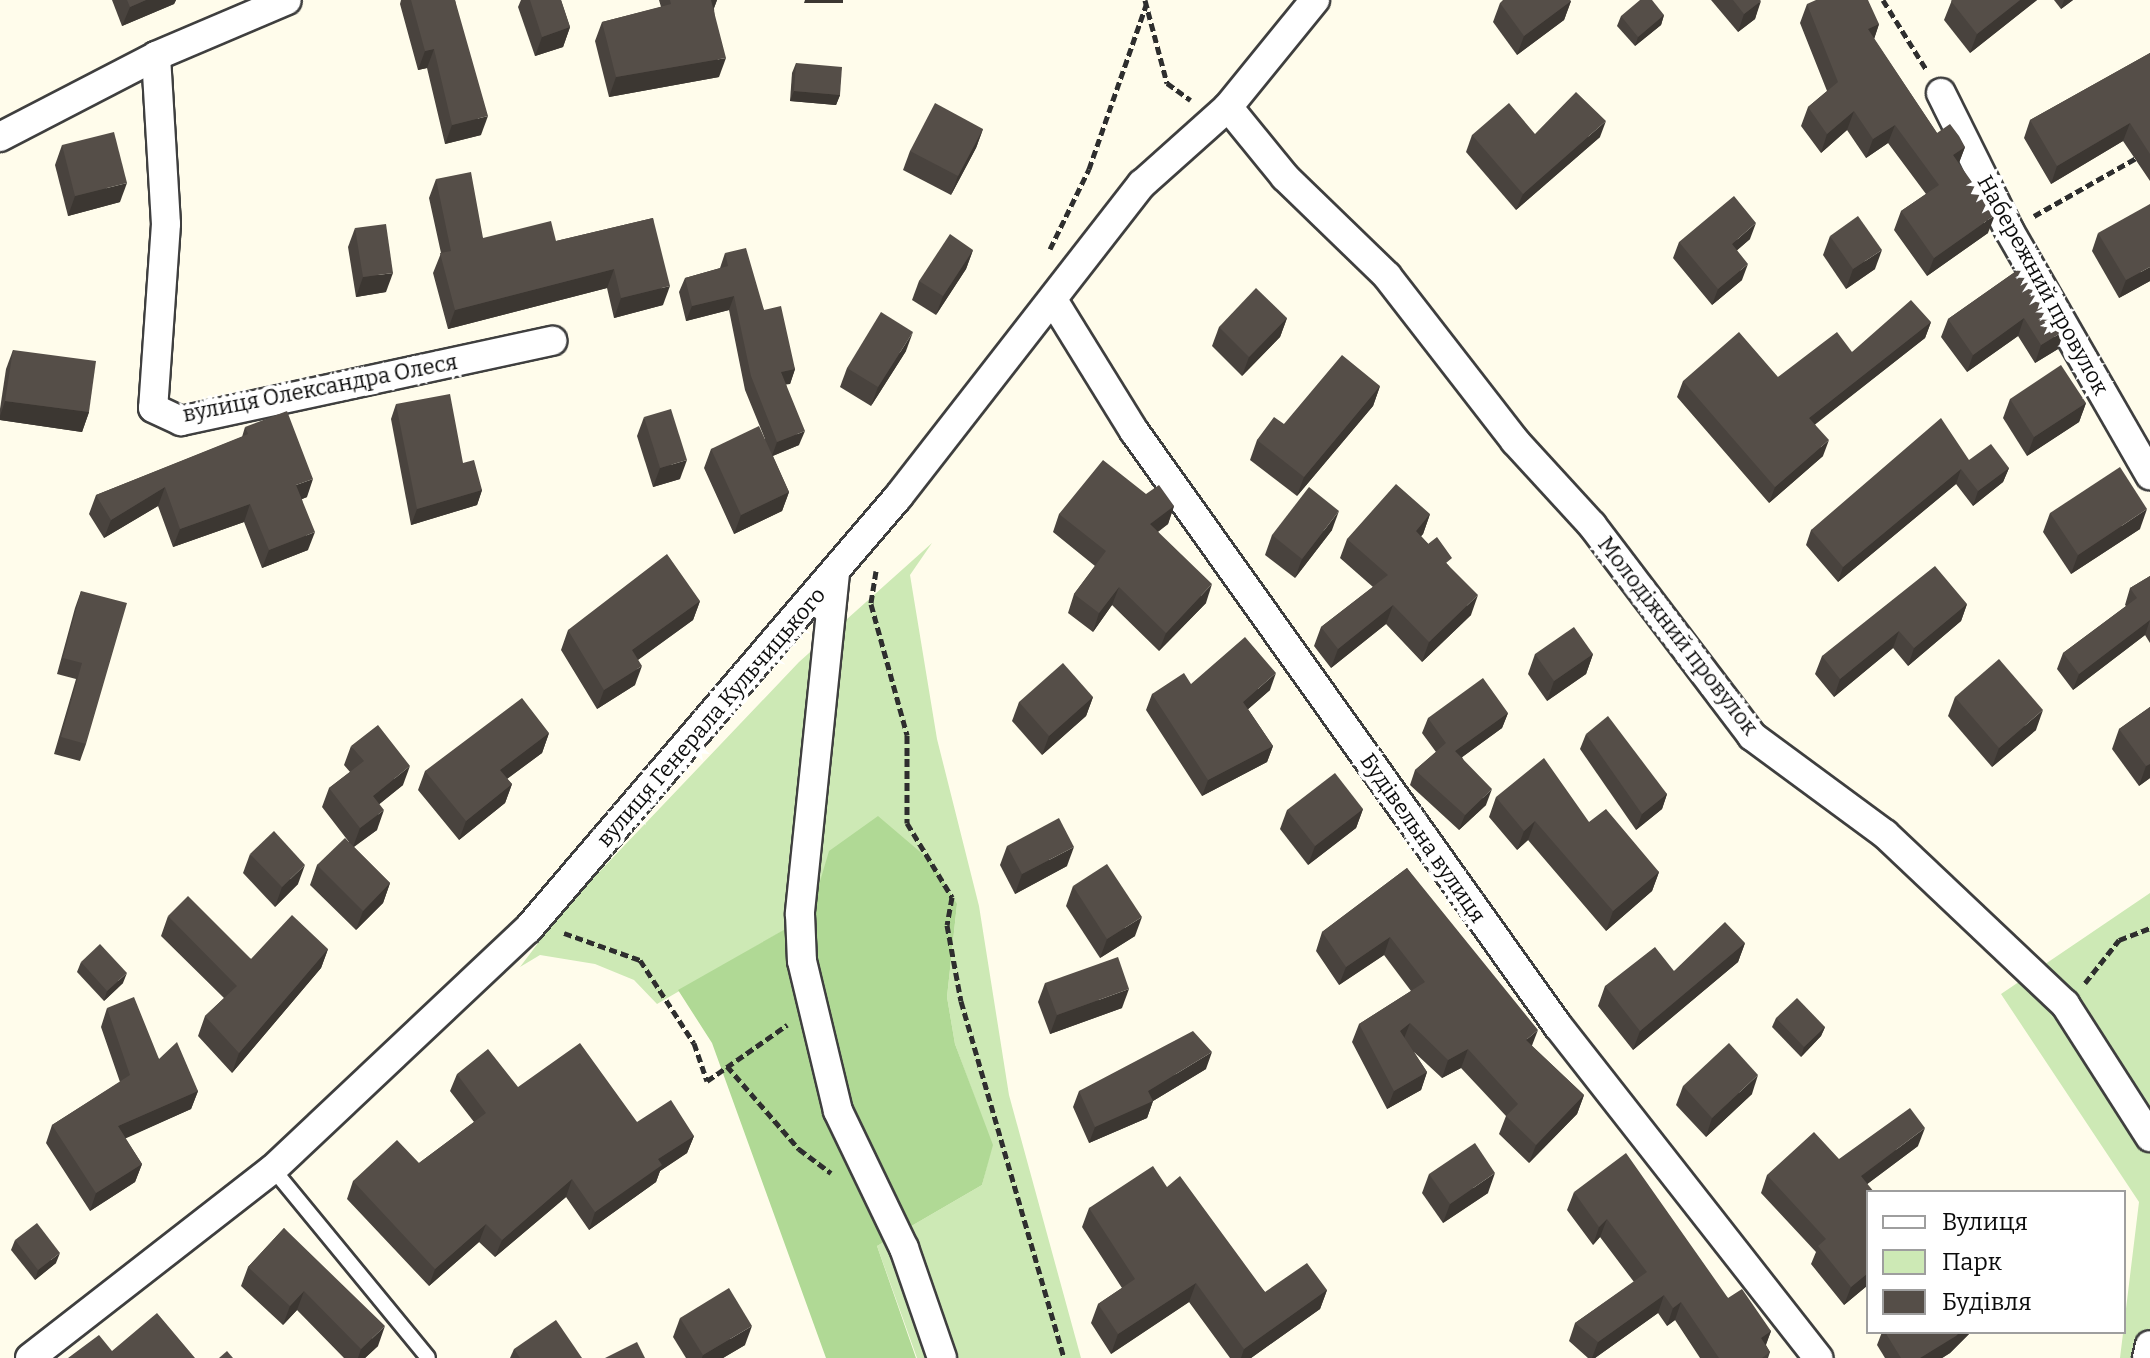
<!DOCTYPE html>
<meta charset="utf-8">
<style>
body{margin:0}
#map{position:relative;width:2150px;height:1358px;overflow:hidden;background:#fffceb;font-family:Bitter,serif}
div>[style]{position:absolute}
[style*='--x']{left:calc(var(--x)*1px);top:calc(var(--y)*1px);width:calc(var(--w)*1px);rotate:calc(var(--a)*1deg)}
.green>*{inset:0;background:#cde9b5}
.forest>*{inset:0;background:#b0d995}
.path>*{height:5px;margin-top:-2.5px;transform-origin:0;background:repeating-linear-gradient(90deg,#2e2e2e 0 8px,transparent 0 12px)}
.roads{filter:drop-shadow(2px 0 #3f3f3f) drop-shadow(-2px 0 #3f3f3f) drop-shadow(0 2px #3f3f3f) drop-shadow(0 -2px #3f3f3f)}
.lane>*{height:14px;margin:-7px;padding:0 7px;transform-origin:7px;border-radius:7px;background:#fff}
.street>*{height:28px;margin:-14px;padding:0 14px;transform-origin:14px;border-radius:14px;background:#fff}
.wall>*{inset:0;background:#49433e}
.shaded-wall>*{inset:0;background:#3c3732}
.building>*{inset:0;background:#554e48}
span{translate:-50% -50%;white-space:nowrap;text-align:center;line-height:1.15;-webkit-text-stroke:8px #fff;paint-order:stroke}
.street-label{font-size:22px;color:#0c0c0c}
.legend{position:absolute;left:1866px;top:1190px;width:260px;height:144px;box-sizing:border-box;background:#fff;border:2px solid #9e9e9e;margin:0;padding:10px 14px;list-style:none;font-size:24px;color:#0c0c0c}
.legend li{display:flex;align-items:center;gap:16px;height:40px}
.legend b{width:40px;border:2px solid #9e9e9e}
</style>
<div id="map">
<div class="green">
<div style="clip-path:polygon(932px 543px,910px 575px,937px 739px,979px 906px,1009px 1095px,1081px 1358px,917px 1358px,877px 1246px,982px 1185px,992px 1145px,955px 1044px,947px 997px,957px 904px,810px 915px,657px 1004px,634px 980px,595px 964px,540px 955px,520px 967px,563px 910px,799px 662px)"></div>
<div style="clip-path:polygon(2150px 893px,2150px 1358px,2120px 1358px,2139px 1202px,2001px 994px)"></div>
</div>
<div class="forest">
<div style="clip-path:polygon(878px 816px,932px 862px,957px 904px,947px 997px,955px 1044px,993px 1145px,982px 1185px,877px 1246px,916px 1358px,826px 1358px,712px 1043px,678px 990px,810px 915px,829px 851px)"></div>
</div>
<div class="path">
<div style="--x:1145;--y:0;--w:86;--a:75.2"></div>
<div style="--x:1167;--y:83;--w:29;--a:36"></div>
<div style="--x:1883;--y:0;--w:81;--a:58.1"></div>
<div style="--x:2034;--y:216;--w:133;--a:-29.6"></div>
<div style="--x:1050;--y:249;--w:89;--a:-64"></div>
<div style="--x:1089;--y:169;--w:174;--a:-70.8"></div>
<div style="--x:876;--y:571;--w:33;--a:99"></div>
<div style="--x:871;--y:604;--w:136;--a:74.6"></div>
<div style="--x:907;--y:735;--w:88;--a:90"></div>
<div style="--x:907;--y:823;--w:87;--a:58.7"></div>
<div style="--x:952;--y:897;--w:28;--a:100"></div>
<div style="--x:947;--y:925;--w:77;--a:79.6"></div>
<div style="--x:961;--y:1001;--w:372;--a:73.9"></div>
<div style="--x:564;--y:933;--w:81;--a:19.6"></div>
<div style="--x:640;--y:960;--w:99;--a:57"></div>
<div style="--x:694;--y:1043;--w:40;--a:71.1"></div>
<div style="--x:707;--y:1081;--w:98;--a:-35"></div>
<div style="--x:2085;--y:983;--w:55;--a:-51.7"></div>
<div style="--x:2119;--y:940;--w:33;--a:-21"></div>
<div style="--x:727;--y:1066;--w:110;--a:49.1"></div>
<div style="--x:799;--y:1149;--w:40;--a:37"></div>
</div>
<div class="roads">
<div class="lane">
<div style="--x:273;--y:1169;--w:244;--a:50.6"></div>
</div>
<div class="street">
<div style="--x:156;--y:56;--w:168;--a:86.6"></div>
<div style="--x:166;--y:224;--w:184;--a:94"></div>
<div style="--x:153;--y:408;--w:31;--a:25"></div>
<div style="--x:181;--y:421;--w:380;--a:-12.2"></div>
<div style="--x:1941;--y:93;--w:153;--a:63.6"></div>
<div style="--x:2009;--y:230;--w:283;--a:60.1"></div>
<div style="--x:1228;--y:107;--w:90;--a:50.8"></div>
<div style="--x:1285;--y:177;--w:142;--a:44.1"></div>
<div style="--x:1387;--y:276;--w:209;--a:52.2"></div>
<div style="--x:1515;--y:441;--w:114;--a:47.5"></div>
<div style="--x:1592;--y:525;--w:265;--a:52.8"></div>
<div style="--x:1752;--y:736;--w:165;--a:36.4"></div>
<div style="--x:1885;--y:834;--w:248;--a:43.4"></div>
<div style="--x:2065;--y:1004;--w:158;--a:57.4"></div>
<div style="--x:0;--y:137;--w:176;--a:-27.4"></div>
<div style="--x:156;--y:56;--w:142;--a:-23.1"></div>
<div style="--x:1053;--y:300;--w:154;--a:58.3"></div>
<div style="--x:1134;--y:431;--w:731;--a:54.53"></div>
<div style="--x:1558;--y:1026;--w:422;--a:51.9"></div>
<div style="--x:835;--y:573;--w:343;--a:95.9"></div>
<div style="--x:800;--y:914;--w:47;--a:87.6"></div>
<div style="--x:802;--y:961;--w:154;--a:76.5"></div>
<div style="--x:838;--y:1111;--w:152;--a:64.3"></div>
<div style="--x:904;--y:1248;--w:116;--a:70.9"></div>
<div style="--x:30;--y:1358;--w:308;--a:-37.9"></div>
<div style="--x:273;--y:1169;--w:350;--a:-43.3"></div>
<div style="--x:528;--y:929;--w:569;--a:-49.42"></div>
<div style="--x:898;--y:497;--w:397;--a:-52.1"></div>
<div style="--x:1142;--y:184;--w:115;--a:-41.8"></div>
<div style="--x:1228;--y:107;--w:138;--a:-50.9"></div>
<div style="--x:2147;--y:1358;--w:13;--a:-77"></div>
</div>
</div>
<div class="wall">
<div style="clip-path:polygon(112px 0,176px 0,174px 4px,122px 26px)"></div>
<div style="clip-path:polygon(401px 0,455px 0,481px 135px,445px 144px,427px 68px,418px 70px,400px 4px)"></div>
<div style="clip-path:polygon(521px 0,561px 0,570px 27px,563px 47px,535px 56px,518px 7px)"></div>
<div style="clip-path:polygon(659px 0,717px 0,714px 8px,719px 77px,609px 97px,595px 41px,602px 22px,661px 7px)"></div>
<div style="clip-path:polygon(1711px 0,1760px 0,1755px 19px,1738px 32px)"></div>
<div style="clip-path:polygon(1952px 0,2037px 0,1970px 53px,1944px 20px)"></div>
<div style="clip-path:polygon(2054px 0,2073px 0,2061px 9px)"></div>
<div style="clip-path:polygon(1571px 1px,1564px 20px,1517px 55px,1493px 22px,1500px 3px)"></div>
<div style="clip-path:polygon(1807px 4px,1879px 24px,1874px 39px,1937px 133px,1965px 147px,1959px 163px,1988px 233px,1927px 276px,1894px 230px,1901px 211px,1926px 194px,1888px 143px,1866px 158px,1847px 130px,1821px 153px,1801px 126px,1808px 107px,1827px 91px,1800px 23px)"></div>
<div style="clip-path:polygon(1664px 15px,1661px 25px,1635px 46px,1617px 26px,1621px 16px)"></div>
<div style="clip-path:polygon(2150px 53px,2150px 181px,2123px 141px,2051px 184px,2024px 138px,2030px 120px)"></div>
<div style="clip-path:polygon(796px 63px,840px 95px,836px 105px,790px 101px,792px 73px)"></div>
<div style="clip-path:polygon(983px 129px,976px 148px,951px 195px,903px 170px,910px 151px)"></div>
<div style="clip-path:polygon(1535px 134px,1600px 137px,1516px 210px,1466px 152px,1472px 135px)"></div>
<div style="clip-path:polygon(62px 145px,120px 202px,68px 216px,55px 165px)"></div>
<div style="clip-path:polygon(436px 179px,483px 238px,556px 241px,653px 218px,663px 305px,614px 318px,607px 288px,448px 329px,433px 273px,441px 253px,429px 198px)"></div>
<div style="clip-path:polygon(355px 228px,386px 292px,356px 297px,348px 247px)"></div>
<div style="clip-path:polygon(2098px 233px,2150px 281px,2119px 298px,2092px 251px)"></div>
<div style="clip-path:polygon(1830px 236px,1875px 269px,1846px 289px,1823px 255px)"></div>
<div style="clip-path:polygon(1750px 239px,1737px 250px,1742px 280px,1712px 305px,1673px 258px,1679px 242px)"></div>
<div style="clip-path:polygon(973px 250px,966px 269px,936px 315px,912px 300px,919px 281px)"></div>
<div style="clip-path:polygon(725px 253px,764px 310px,795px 369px,790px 384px,786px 384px,799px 445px,773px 456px,789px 492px,782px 511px,734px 534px,704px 468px,711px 449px,765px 439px,745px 390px,729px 310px,686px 321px,679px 292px,685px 278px,720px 268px)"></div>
<div style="clip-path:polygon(2022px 267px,2058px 349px,2035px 363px,2018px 336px,1967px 372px,1941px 337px,1948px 319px)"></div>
<div style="clip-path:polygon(1287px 318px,1280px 337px,1242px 376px,1212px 346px,1219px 327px)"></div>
<div style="clip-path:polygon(1931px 322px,1925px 338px,1815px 424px,1823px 456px,1769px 503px,1677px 397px,1683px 381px,1778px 377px,1852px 352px)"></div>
<div style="clip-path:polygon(13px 350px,89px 412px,82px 432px,0 420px,0 409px,6px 369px)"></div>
<div style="clip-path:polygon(906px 351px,871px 406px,840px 387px,847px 368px)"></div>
<div style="clip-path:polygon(1380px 386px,1373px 406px,1297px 496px,1250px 460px,1257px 440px,1284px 424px)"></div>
<div style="clip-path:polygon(2010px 399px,2086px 403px,2079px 422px,2027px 456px,2003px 418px)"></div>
<div style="clip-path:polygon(396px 404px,482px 490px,477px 505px,411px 525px,391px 419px)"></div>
<div style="clip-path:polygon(644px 417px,680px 479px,653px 487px,637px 436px)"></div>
<div style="clip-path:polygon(245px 427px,307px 497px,302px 499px,308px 550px,262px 568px,244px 522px,173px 547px,158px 506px,104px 538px,89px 514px,96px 495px,242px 437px)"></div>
<div style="clip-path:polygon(1969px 460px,2009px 468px,2003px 482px,1973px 506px,1956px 484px,1838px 582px,1806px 545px,1811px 530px)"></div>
<div style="clip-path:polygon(1146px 494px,1174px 506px,1168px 524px,1158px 532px,1206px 603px,1159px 651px,1112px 605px,1093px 632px,1068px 613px,1074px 594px,1095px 566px,1053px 532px,1059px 514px)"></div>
<div style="clip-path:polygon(2050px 513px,2140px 529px,2071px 574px,2043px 532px)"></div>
<div style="clip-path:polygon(1430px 514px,1423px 534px,1421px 536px,1449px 566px,1471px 615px,1422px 662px,1386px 624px,1331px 668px,1314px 646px,1321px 627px,1373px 587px,1340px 558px,1347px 539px)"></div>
<div style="clip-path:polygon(1332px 530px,1295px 578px,1265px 555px,1272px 535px)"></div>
<div style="clip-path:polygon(2150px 576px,2150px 643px,2145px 635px,2073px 690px,2057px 669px,2063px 653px,2126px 606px,2125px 605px,2130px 588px)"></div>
<div style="clip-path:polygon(81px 591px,86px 744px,80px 761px,54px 754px,76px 679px,57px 674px,75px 608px)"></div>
<div style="clip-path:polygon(700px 601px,693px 620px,638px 660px,635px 685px,597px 709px,561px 650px,568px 630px)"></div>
<div style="clip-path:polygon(1967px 604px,1961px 621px,1908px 666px,1893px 648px,1834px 697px,1815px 674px,1822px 656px)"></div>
<div style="clip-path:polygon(1535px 654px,1593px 654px,1586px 674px,1547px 701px,1528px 674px)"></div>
<div style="clip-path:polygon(1191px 684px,1270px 690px,1248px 709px,1273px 746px,1267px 762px,1202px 796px,1146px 710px,1152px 694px)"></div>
<div style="clip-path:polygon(1093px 697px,1086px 716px,1042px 755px,1012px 721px,1019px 702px)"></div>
<div style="clip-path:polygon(1955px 697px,2036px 730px,1992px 767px,1948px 716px)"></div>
<div style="clip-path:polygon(2150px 707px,2150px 778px,2139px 786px,2112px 749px,2119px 729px)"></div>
<div style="clip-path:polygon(1508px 713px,1502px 728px,1462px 757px,1486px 805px,1459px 830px,1410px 785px,1415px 770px,1436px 752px,1422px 733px,1428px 718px)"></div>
<div style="clip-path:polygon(549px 733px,542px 753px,507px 779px,512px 784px,505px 803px,459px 840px,418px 790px,425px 771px)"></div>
<div style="clip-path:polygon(1586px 734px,1667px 794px,1662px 809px,1636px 830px,1580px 749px)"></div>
<div style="clip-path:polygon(351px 746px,403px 785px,379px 804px,377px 830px,354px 847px,390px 883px,383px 903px,356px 930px,310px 885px,317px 865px,349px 842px,322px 807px,329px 788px,350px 772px,344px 765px)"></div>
<div style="clip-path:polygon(1496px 797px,1589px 822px,1659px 872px,1652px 891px,1606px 931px,1528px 840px,1517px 850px,1489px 817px)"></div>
<div style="clip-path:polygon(1363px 809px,1356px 828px,1308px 865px,1280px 829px,1287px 810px)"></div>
<div style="clip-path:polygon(1007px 846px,1067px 866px,1015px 894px,1000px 865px)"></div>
<div style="clip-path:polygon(250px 854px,298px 884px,275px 907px,243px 873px)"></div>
<div style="clip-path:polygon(1407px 868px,1532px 1046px,1584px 1095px,1577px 1114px,1529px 1163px,1499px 1134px,1506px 1116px,1461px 1068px,1442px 1078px,1414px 1052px,1427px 1072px,1421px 1090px,1387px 1109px,1352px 1042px,1359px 1024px,1411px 991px,1384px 955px,1339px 985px,1316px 951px,1322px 932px)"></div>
<div style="clip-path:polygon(1073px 886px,1135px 936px,1100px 958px,1066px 906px)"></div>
<div style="clip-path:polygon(168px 916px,251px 959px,328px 949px,321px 968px,232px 1073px,198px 1036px,205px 1016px,224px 998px,161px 936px)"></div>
<div style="clip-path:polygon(1745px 943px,1738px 962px,1633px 1050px,1598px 1006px,1605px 986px,1674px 971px)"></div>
<div style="clip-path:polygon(81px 962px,123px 983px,104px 1001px,77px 972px)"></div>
<div style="clip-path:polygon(1045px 983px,1122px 1008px,1050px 1034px,1038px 1002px)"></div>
<div style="clip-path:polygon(107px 1008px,159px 1059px,198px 1091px,191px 1109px,125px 1138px,142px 1164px,135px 1182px,90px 1211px,46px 1143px,52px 1125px,120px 1082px,101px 1027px)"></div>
<div style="clip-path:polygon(1776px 1018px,1825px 1027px,1821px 1036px,1801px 1057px,1772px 1027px)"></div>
<div style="clip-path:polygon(1206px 1069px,1153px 1101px,1147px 1118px,1089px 1143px,1073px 1107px,1079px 1091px)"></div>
<div style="clip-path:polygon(457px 1074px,518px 1087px,637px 1122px,694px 1136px,687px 1153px,660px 1171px,656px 1182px,589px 1230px,566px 1197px,495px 1257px,479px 1242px,429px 1286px,347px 1199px,353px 1181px,419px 1163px,474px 1122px,450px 1091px)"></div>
<div style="clip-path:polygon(1683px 1086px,1752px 1094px,1706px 1137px,1676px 1105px)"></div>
<div style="clip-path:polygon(1918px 1146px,1867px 1184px,1868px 1285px,1844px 1305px,1811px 1264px,1816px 1252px,1761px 1193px,1767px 1175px,1839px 1159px)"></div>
<div style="clip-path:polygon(1429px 1174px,1488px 1193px,1443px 1223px,1422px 1193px)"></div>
<div style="clip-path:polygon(1167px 1187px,1265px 1292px,1327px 1290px,1320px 1309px,1251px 1358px,1230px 1358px,1189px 1302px,1111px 1354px,1091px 1323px,1098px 1304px,1122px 1288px,1082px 1227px,1089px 1208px)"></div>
<div style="clip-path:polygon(1574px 1192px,1728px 1298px,1771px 1331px,1766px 1345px,1770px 1352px,1768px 1358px,1700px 1358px,1675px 1320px,1667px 1326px,1658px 1313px,1595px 1358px,1588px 1358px,1569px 1341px,1575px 1323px,1634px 1282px,1600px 1237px,1593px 1245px,1567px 1210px)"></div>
<div style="clip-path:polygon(284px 1228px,378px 1346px,365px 1358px,344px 1358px,297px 1310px,283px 1325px,241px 1286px,248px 1267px)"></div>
<div style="clip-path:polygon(15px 1240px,56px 1263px,35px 1280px,11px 1250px)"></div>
<div style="clip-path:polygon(680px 1318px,745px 1345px,723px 1358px,686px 1358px,673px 1337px)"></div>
<div style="clip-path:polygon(1882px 1332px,1971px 1332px,1950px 1353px,1942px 1358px,1885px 1358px,1877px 1345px)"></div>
<div style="clip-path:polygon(514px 1349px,582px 1358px,510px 1358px)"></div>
</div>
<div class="shaded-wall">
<div style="clip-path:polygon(146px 0,176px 0,174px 4px,122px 26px,130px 7px)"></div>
<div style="clip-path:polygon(706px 0,717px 0,714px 8px)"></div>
<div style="clip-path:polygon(805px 0,843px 0,843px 3px,804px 3px)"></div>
<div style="clip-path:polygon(2020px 0,2037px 0,1970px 53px,1977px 34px)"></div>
<div style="clip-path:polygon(2064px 0,2073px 0,2061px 9px)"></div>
<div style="clip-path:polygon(1571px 1px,1564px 20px,1517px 55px,1524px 36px)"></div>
<div style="clip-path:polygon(1761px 1px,1755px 19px,1738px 32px,1744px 14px)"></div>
<div style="clip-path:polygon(1664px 15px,1661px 25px,1635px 46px,1638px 37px)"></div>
<div style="clip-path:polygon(1879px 24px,1873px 42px,1868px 29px)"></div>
<div style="clip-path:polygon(570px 27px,563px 47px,535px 56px,542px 37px)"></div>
<div style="clip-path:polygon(434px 49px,427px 68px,418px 70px,425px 51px)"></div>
<div style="clip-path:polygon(726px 58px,719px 77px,609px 97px,616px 77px)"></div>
<div style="clip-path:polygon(794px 91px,840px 95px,836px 105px,790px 101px)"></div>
<div style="clip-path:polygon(1854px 111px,1847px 130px,1821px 153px,1827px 134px)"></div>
<div style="clip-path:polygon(488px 116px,481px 135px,445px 144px,452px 125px)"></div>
<div style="clip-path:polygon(1606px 121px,1600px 137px,1516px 210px,1523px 194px)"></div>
<div style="clip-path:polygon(2130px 123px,2123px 141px,2051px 184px,2057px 166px)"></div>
<div style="clip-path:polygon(1895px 125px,1888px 143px,1866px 158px,1873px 139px)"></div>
<div style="clip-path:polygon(983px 129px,976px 148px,951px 195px,958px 176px)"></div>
<div style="clip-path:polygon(1965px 147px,1958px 165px,1953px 155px)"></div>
<div style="clip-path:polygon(127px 183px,120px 202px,68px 216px,75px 196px)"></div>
<div style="clip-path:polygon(1995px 215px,1988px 233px,1927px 276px,1934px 258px)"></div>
<div style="clip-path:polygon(1756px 223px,1750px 239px,1726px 260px,1732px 244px)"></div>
<div style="clip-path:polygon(973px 250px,966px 269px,936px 315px,943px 296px)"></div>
<div style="clip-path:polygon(1882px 250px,1875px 269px,1846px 289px,1853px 269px)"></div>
<div style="clip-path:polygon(1748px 264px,1742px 280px,1712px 305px,1718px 289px)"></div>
<div style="clip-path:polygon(2150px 267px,2150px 281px,2119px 298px,2126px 280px)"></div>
<div style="clip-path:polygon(614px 269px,607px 288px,448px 329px,455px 310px)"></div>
<div style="clip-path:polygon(393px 273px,386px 292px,356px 297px,363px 277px)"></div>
<div style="clip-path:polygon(670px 286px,663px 305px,614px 318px,621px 298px)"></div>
<div style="clip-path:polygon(734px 296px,729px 310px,686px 321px,692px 306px)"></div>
<div style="clip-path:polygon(1287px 318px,1280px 337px,1242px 376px,1249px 357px)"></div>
<div style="clip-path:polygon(2024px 318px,2018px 336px,1967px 372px,1973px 355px)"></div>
<div style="clip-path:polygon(1931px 322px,1925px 338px,1803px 434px,1809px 418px)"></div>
<div style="clip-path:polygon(2064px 331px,2058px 349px,2035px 363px,2041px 345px)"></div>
<div style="clip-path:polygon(913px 332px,906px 351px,871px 406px,878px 387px)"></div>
<div style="clip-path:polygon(795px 369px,790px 384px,776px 386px,781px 372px)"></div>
<div style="clip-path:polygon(1380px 386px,1373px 406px,1297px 496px,1304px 477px)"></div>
<div style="clip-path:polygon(5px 401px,89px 412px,82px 432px,0 420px,0 416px)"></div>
<div style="clip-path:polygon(2086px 403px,2079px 422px,2027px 456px,2034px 437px)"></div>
<div style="clip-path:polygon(805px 431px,799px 445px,772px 456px,777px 442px)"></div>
<div style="clip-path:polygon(1829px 440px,1823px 456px,1769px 503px,1775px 487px)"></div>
<div style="clip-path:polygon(687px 460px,680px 479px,653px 487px,660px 468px)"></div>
<div style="clip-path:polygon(2009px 468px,2003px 482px,1973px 506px,1978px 491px)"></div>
<div style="clip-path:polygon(1961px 469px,1956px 484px,1838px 582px,1843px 567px)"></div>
<div style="clip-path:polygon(313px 479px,307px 497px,290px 504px,296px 485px)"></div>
<div style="clip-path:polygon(165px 487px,158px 506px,104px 538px,111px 520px)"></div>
<div style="clip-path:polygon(482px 490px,477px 505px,411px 525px,417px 509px)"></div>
<div style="clip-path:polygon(789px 492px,782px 511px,734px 534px,741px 515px)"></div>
<div style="clip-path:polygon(250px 504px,244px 522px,173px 547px,180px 529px)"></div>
<div style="clip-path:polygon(1174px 506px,1168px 524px,1143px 542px,1150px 524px)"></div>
<div style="clip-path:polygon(2147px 509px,2140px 529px,2071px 574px,2078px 555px)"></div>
<div style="clip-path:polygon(1339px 511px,1332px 530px,1295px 578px,1302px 559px)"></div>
<div style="clip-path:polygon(1430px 514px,1423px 534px,1409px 550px,1416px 531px)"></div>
<div style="clip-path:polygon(315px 532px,308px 550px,262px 568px,269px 550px)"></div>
<div style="clip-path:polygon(1212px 584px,1206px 603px,1159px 651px,1166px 633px)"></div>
<div style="clip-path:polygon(1119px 587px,1112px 605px,1093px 632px,1099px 613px)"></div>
<div style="clip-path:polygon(1478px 595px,1471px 615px,1422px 662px,1429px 642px)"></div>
<div style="clip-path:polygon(700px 601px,693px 620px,625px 669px,632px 650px)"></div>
<div style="clip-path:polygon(1967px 604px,1961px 621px,1908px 666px,1914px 648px)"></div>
<div style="clip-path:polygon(1393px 605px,1386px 624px,1331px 668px,1338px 649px)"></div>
<div style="clip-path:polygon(2150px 620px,2145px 635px,2073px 690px,2079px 674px)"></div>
<div style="clip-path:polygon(1899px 631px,1893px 648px,1834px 697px,1840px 679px)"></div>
<div style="clip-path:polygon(1593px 654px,1586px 674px,1547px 701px,1554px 681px)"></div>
<div style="clip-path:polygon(642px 666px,635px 685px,597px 709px,604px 690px)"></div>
<div style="clip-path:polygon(1276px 673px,1270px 690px,1238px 718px,1243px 702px)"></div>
<div style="clip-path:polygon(1093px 697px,1086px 716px,1042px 755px,1049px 736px)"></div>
<div style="clip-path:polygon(2043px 710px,2036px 730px,1992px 767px,1999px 748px)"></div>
<div style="clip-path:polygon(1508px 713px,1502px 728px,1450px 766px,1455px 751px)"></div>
<div style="clip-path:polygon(549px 733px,542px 753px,493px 789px,500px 770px)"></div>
<div style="clip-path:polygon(1273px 746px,1267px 762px,1202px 796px,1208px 780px)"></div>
<div style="clip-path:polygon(2150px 764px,2150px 778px,2139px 786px,2146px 766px)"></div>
<div style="clip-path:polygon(410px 766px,403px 785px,366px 815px,373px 796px)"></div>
<div style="clip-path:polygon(512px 784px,505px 803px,459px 840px,466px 821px)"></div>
<div style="clip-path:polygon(1492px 789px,1486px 805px,1459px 830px,1465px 815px)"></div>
<div style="clip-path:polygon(1667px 794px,1662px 809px,1636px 830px,1642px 814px)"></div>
<div style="clip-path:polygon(1363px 809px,1356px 828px,1308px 865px,1315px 846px)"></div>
<div style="clip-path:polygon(384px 810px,377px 830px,353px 847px,360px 828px)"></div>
<div style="clip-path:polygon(1535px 821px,1528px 840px,1517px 850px,1524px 831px)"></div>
<div style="clip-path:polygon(1074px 847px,1067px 866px,1015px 894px,1022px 874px)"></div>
<div style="clip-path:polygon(305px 865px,298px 884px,275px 907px,282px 887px)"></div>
<div style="clip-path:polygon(1659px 872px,1652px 891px,1606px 931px,1613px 911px)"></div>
<div style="clip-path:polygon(390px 883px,383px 903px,356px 930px,363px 911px)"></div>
<div style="clip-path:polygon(1142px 917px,1135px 936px,1100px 958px,1107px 939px)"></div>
<div style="clip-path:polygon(1390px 937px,1384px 955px,1339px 985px,1346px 967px)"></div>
<div style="clip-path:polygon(1745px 943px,1738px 962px,1633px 1050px,1640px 1031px)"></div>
<div style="clip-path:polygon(328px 949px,321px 968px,232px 1073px,239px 1053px)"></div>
<div style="clip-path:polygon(127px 973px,123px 983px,104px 1001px,107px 991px)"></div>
<div style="clip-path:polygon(1129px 989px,1122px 1008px,1050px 1034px,1057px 1015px)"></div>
<div style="clip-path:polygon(1410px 1023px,1403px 1041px,1400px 1031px)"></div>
<div style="clip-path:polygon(1825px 1027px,1821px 1036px,1801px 1057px,1804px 1047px)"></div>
<div style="clip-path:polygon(1538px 1030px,1531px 1048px,1526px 1040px)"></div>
<div style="clip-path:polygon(1468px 1049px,1461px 1068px,1442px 1078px,1448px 1060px)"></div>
<div style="clip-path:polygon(1212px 1052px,1206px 1069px,1148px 1104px,1153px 1101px,1147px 1118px,1089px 1143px,1095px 1127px,1148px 1091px)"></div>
<div style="clip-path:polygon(1427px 1072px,1421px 1090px,1387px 1109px,1394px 1091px)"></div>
<div style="clip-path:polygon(1758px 1075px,1752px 1094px,1706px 1137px,1712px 1118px)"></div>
<div style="clip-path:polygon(198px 1091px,191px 1109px,111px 1145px,118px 1126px)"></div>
<div style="clip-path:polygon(1584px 1095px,1577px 1114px,1529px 1163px,1536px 1145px)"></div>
<div style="clip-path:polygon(1925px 1128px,1918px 1146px,1854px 1194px,1861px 1176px)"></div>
<div style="clip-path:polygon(694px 1136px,687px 1153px,660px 1171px,656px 1182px,589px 1230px,595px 1212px,658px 1159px)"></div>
<div style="clip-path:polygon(142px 1164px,135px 1182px,90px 1211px,96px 1193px)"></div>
<div style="clip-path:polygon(1495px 1173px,1488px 1193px,1443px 1223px,1450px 1204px)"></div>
<div style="clip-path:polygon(572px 1179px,566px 1197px,495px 1257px,502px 1240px)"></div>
<div style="clip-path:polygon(1607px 1219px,1600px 1237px,1593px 1245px,1599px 1227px)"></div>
<div style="clip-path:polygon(486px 1224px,479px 1242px,429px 1286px,435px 1269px)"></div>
<div style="clip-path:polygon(60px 1253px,56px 1263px,35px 1280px,38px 1270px)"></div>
<div style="clip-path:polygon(1868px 1273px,1868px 1285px,1844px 1305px,1851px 1287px)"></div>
<div style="clip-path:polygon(1196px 1283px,1189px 1302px,1111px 1354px,1118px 1334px)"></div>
<div style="clip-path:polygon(1327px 1290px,1320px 1309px,1251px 1358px,1241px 1358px,1244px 1349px)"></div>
<div style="clip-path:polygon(304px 1291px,297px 1310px,283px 1325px,290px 1306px)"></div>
<div style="clip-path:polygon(1664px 1295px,1658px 1313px,1595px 1358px,1592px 1358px,1598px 1342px)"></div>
<div style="clip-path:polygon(1681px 1302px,1675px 1320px,1667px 1326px,1673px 1308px)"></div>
<div style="clip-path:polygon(385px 1326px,378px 1346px,365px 1358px,358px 1358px,361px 1349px)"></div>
<div style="clip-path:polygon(752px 1326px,745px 1345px,723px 1358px,702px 1358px,703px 1355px)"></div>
<div style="clip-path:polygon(1771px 1331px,1764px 1349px,1761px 1338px)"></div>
<div style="clip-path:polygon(1960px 1332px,1971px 1332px,1950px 1353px,1942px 1358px,1920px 1358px)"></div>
</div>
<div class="building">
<div style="clip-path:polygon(127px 0,146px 0,130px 7px)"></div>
<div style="clip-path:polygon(411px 0,455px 0,488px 116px,452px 125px,434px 49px,425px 51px)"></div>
<div style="clip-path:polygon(530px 0,561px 0,570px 27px,542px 37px)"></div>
<div style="clip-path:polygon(670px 0,711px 0,726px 58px,616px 77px,602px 22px,671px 4px)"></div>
<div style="clip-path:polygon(1503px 0,1570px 0,1571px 1px,1524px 36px,1500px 3px)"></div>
<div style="clip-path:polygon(1640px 0,1652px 0,1664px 15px,1638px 37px,1621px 16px)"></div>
<div style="clip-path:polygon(1733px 0,1760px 0,1761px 1px,1744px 14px)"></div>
<div style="clip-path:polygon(1816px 0,1868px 0,1879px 24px,1868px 29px,1937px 133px,1950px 124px,1959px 136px,1965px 147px,1953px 155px,1995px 215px,1934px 258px,1901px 211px,1939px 185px,1895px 125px,1873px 139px,1854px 111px,1827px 134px,1808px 107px,1838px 82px,1807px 4px)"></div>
<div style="clip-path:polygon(1952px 0,2020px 0,1977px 34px,1951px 1px)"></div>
<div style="clip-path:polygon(2150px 53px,2150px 154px,2130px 123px,2057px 166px,2030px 120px)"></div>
<div style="clip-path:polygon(796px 63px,842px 67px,840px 95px,794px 91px)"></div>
<div style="clip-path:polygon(1576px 92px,1606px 121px,1523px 194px,1472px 135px,1509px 103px,1535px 134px)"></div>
<div style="clip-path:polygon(935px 103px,983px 129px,958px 176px,910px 151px)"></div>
<div style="clip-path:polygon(114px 132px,127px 183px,75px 196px,62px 145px)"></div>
<div style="clip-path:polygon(471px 172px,483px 238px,551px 221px,556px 241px,653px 218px,670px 286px,621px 298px,614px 269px,455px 310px,440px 253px,451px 251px,436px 179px)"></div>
<div style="clip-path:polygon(1734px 196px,1756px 223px,1732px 244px,1748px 264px,1718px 289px,1679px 242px)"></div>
<div style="clip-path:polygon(2150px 204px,2150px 267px,2126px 280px,2098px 233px)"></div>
<div style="clip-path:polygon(1858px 216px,1882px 250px,1853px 269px,1830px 236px)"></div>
<div style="clip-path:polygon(386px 224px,393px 273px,363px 277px,355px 228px)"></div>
<div style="clip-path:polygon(950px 234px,973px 250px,943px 296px,919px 281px)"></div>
<div style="clip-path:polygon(746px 248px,764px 310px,781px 306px,795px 369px,781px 372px,805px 431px,777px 442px,751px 376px,734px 296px,692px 306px,685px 278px,728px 266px,725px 253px)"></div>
<div style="clip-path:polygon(2022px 267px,2064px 331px,2041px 345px,2024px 318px,1973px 355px,1948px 319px)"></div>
<div style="clip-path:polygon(1256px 288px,1287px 318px,1249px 357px,1219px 327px)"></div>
<div style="clip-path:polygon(1911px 300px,1931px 322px,1809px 418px,1829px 440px,1775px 487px,1683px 381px,1739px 332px,1778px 377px,1837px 332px,1852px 352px)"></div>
<div style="clip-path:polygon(881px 312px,913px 332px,878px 387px,847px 368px)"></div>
<div style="clip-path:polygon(13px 350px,96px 361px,89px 412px,5px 401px)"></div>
<div style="clip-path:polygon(1342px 355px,1380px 386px,1304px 477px,1257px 440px,1274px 417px,1284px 424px)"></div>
<div style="clip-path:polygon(2061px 365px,2086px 403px,2034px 437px,2010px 399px)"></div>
<div style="clip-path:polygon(450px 394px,463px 463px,474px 460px,482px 490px,417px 509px,396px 404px)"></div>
<div style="clip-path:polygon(671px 409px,687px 460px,660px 468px,644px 417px)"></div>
<div style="clip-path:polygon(287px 411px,313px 479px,296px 485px,315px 532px,269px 550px,250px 504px,180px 529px,165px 487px,111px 520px,96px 495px,248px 434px,245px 427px)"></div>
<div style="clip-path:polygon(1941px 418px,1969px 460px,1991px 444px,2009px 468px,1978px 491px,1961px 469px,1843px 567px,1811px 530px)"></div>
<div style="clip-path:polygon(759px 426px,789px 492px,741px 515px,711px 449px)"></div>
<div style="clip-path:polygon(1103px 460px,1146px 494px,1159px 485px,1174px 506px,1150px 524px,1212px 584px,1166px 633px,1119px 587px,1099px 613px,1074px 594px,1106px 551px,1059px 514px)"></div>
<div style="clip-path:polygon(2120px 467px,2147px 509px,2078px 555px,2050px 513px)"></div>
<div style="clip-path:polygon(1396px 484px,1430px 514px,1416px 531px,1428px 544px,1437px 537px,1452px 558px,1446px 563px,1478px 595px,1429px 642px,1393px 605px,1338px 649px,1321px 627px,1388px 575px,1347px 539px)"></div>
<div style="clip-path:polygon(1309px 487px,1339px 511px,1302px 559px,1272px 535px)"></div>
<div style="clip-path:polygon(667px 554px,700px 601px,632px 650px,642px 666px,604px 690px,568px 630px)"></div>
<div style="clip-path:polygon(1935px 566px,1967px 604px,1914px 648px,1899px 631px,1840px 679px,1822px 656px)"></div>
<div style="clip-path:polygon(2150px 576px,2150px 620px,2079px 674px,2063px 653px,2137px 598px,2130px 588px)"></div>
<div style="clip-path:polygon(81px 591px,127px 603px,86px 744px,61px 737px,82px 663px,63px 658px)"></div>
<div style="clip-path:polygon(1574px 627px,1593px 654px,1554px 681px,1535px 654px)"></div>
<div style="clip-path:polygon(1245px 637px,1276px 673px,1243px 702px,1273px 746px,1208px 780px,1152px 694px,1184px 673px,1191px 684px)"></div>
<div style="clip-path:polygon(1999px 659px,2043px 710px,1999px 748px,1955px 697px)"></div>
<div style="clip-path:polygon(1063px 663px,1093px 697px,1049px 736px,1019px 702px)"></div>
<div style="clip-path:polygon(1483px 678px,1508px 713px,1455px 751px,1492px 789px,1465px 815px,1415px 770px,1446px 743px,1428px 718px)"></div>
<div style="clip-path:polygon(522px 698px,549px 733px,500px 770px,512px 784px,466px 821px,425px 771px)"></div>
<div style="clip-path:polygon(2150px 707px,2150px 764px,2146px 766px,2119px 729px)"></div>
<div style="clip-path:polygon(1608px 716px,1667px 794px,1642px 814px,1586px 734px)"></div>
<div style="clip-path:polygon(378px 725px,410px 766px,373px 796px,384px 810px,360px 828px,329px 788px,364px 761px,351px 746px)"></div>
<div style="clip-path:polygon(1544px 758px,1589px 822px,1606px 809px,1659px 872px,1613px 911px,1535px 821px,1524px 831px,1496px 797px)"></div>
<div style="clip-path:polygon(1335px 773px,1363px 809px,1315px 846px,1287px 810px)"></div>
<div style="clip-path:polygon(1059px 818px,1074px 847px,1022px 874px,1007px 846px)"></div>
<div style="clip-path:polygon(274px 831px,305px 865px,282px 887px,250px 854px)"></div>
<div style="clip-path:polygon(345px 838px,390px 883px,363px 911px,317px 865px)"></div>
<div style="clip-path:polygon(1107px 864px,1142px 917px,1107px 939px,1073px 886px)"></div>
<div style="clip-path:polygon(1407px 868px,1538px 1030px,1526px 1040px,1584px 1095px,1536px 1145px,1506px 1116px,1518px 1104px,1468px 1049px,1448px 1060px,1410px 1023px,1400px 1031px,1427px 1072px,1394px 1091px,1359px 1024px,1425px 982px,1390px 937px,1346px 967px,1322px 932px)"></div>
<div style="clip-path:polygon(188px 896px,251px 959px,292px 915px,328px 949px,239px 1053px,205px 1016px,237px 986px,168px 916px)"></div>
<div style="clip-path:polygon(1725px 922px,1745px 943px,1640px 1031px,1605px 986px,1655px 947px,1674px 971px)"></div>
<div style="clip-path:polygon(100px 944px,127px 973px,107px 991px,81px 962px)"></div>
<div style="clip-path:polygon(1118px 957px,1129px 989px,1057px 1015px,1045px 983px)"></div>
<div style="clip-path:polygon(134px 997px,159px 1059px,177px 1042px,198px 1091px,118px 1126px,142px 1164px,96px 1193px,52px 1125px,130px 1075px,107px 1008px)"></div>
<div style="clip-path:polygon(1797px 998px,1825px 1027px,1804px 1047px,1776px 1018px)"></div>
<div style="clip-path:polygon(1193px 1031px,1212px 1052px,1148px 1091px,1153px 1101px,1095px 1127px,1079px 1091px)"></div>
<div style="clip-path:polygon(580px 1043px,637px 1122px,671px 1100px,694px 1136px,658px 1159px,662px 1165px,595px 1212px,572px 1179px,502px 1240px,486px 1224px,435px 1269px,353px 1181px,397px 1140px,419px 1163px,486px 1113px,457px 1074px,488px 1049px,518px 1087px)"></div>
<div style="clip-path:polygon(1729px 1043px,1758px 1075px,1712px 1118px,1683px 1086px)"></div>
<div style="clip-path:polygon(1910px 1108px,1925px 1128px,1861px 1176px,1874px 1192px,1868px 1192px,1868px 1273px,1851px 1287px,1818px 1246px,1826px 1239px,1767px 1175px,1814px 1132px,1839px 1159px)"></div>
<div style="clip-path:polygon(1475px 1143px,1495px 1173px,1450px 1204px,1429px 1174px)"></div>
<div style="clip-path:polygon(1626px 1153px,1728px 1298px,1742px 1289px,1771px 1331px,1761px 1338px,1770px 1352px,1762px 1358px,1719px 1358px,1681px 1302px,1673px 1308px,1664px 1295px,1598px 1342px,1575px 1323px,1647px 1272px,1607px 1219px,1599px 1227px,1574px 1192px)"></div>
<div style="clip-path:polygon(1153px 1166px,1167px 1187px,1180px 1176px,1265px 1292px,1307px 1263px,1327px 1290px,1244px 1349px,1196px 1283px,1118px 1334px,1098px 1304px,1135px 1279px,1089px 1208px)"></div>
<div style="clip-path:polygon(37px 1223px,60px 1253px,38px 1270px,15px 1240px)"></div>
<div style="clip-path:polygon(284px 1228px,385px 1326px,361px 1349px,304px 1291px,290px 1306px,248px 1267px)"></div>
<div style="clip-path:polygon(729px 1288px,752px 1326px,703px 1355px,680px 1318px)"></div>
<div style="clip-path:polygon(157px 1313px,195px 1358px,68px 1358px,99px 1335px,112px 1351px)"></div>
<div style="clip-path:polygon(556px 1320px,582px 1358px,520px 1358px,514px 1349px)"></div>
<div style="clip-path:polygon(1885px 1332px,1960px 1332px,1956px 1336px,1920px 1358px,1901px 1358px)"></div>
<div style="clip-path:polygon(637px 1342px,645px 1358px,605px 1358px)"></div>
<div style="clip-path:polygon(227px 1351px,233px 1358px,219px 1358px)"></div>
</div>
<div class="street-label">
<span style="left:2043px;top:285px;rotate:61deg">Набережний провулок</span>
<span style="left:320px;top:388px;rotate:-11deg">вулиця Олександра Олеся</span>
<span style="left:1678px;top:636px;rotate:52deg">Молодіжний провулок</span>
<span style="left:711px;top:717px;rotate:-49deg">вулиця Генерала Кульчицького</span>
<span style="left:1423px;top:838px;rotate:55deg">Будівельна вулиця</span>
</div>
<ul class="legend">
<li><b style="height:10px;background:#fff"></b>Вулиця</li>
<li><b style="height:22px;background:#cde9b5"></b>Парк</li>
<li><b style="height:22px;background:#554e48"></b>Будівля</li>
</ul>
</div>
